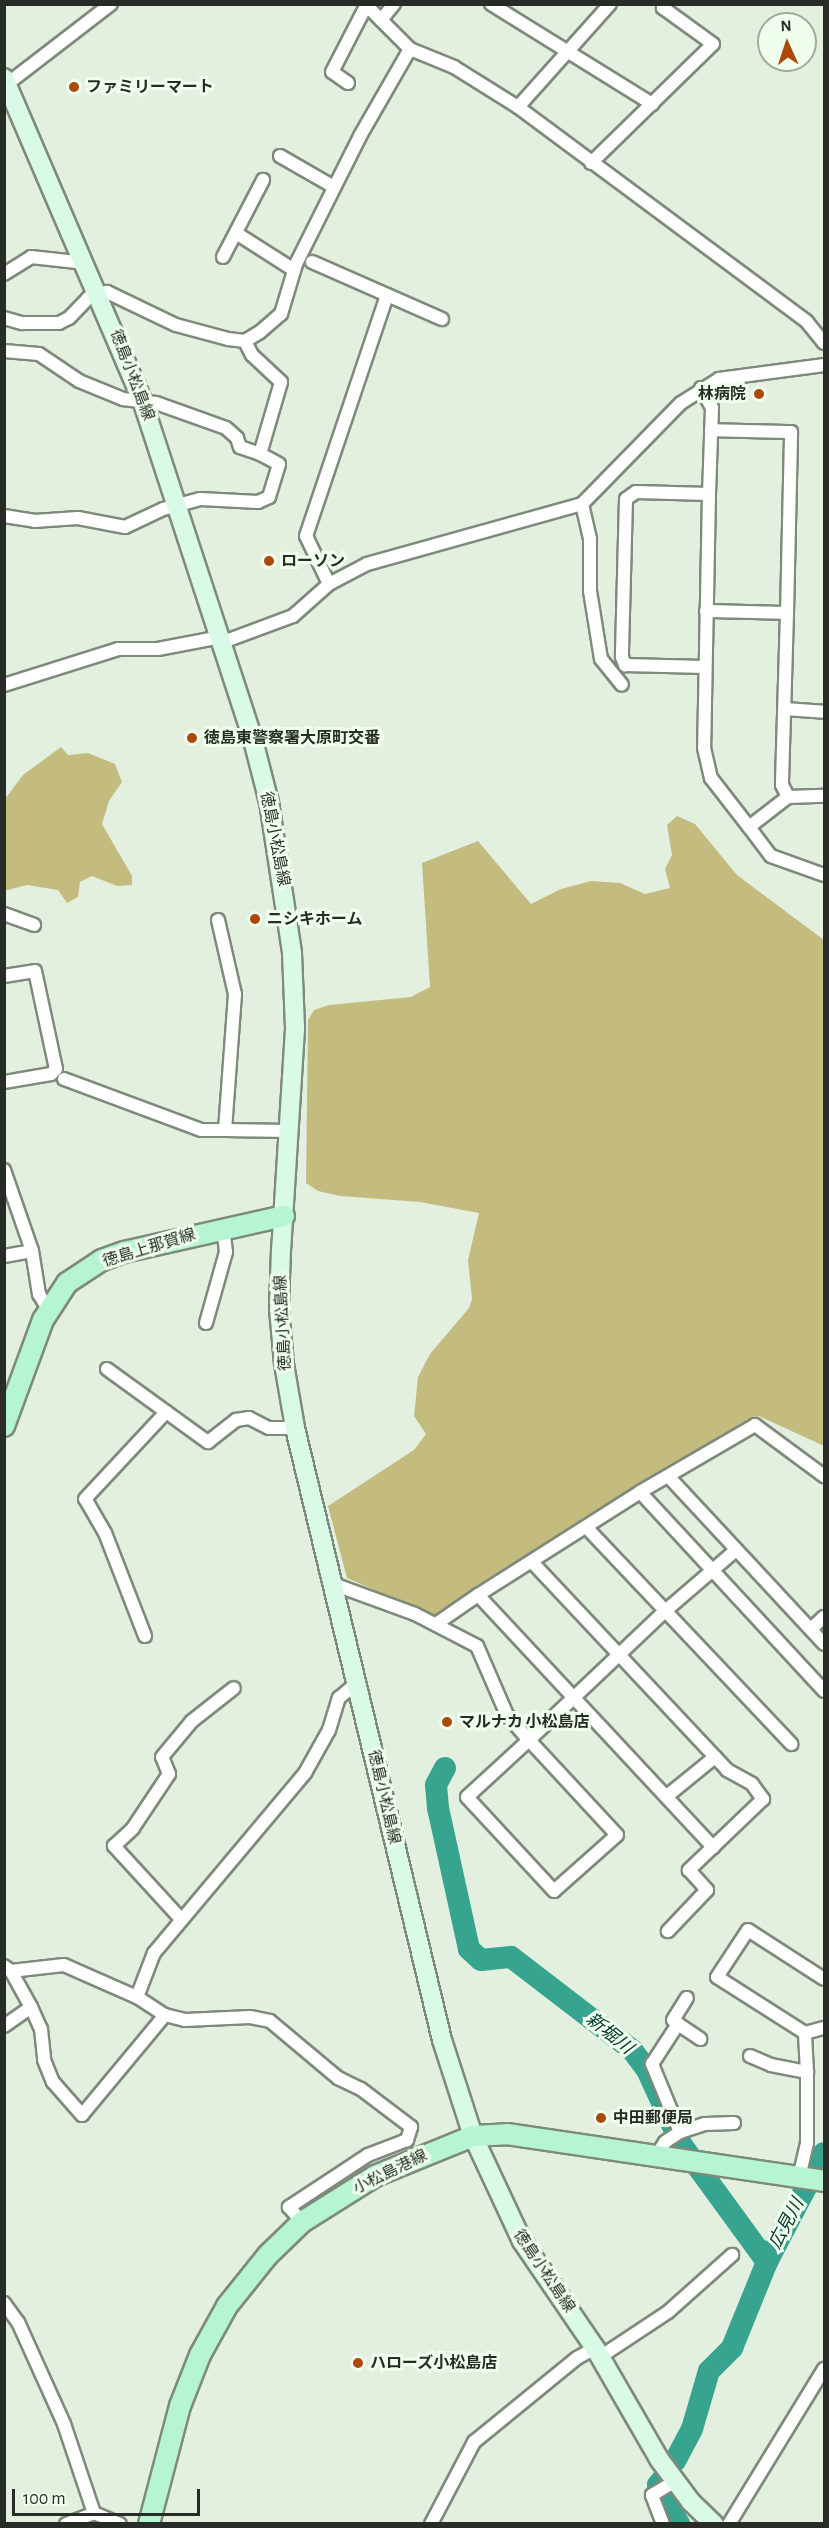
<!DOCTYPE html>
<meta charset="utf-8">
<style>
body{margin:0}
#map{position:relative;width:829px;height:2528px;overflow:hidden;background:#e3f0e0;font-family:"Alegreya Sans","Noto Sans JP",sans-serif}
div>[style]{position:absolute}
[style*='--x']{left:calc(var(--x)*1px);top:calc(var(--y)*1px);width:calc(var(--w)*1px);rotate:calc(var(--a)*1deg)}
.green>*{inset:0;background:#c4bc7f}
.river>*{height:22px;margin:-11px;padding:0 11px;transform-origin:11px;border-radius:11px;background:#37a48f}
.roads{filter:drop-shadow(2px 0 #7e8a7b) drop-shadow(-2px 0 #7e8a7b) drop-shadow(0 2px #7e8a7b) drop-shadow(0 -2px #7e8a7b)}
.street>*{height:12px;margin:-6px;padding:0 6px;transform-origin:6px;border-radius:6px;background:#fff}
.secondary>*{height:18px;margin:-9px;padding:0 9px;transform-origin:9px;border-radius:9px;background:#dafae8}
.primary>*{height:20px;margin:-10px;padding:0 10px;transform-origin:10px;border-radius:10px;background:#b5f5d2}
.dots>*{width:16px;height:16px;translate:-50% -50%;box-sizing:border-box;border:3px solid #f0feed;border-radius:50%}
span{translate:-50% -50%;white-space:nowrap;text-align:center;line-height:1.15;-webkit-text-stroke:6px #f0feed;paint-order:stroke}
.poi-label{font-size:16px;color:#272c26;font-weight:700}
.left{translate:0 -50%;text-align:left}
.right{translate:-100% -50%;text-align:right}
.street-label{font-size:16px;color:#272c26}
.water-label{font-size:18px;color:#01352c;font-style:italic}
.frame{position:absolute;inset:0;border:6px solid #272c26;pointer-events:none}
.north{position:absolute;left:757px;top:12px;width:60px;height:60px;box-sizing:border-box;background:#f0feed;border:2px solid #a0aa9d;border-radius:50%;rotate:357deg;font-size:16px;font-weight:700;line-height:24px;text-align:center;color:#272c26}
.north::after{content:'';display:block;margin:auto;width:21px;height:27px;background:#ab4908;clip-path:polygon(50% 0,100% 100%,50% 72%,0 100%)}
.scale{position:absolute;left:12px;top:2489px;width:188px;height:27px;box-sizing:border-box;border:3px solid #272c26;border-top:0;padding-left:8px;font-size:18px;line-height:21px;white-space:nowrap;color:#272c26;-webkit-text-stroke:4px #f0feed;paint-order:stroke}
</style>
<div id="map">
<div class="green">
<div style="clip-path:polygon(61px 747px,68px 755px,88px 753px,115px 764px,122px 782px,109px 801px,102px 824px,132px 876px,132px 885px,117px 886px,92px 876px,80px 882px,78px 897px,67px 903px,58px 890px,27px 885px,4px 891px,5px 799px,23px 775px)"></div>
<div style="clip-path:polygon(677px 816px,695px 824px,737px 875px,824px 940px,824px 1446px,759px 1416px,699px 1449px,434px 1616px,347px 1578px,328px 1506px,414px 1450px,426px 1434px,414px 1416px,418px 1377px,430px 1354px,469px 1308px,472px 1299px,468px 1260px,479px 1213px,420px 1202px,340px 1196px,318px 1191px,306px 1183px,308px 1020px,314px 1010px,329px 1005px,411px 997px,430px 987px,422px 863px,478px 841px,531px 904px,561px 889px,591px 881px,620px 883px,645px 894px,670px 888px,665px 869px,672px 855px,667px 825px)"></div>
</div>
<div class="river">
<div style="--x:445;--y:1768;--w:19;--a:118"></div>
<div style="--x:436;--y:1785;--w:23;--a:85"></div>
<div style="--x:438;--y:1808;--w:144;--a:77.6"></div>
<div style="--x:469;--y:1949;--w:16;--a:43"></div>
<div style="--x:481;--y:1960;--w:30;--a:-6"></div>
<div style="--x:511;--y:1957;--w:153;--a:37.5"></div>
<div style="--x:632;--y:2050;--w:25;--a:53"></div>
<div style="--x:647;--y:2070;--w:81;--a:65.3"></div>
<div style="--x:681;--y:2144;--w:146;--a:53.9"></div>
<div style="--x:675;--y:2461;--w:36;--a:-62"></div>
<div style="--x:692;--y:2429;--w:60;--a:-73.7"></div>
<div style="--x:709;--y:2371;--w:33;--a:-45"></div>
<div style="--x:732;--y:2348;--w:93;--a:-67.9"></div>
<div style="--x:767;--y:2262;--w:123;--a:-62.4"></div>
<div style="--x:661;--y:2481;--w:5;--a:127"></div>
<div style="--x:658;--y:2485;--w:14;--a:69"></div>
<div style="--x:663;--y:2498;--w:31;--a:58"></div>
</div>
<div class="roads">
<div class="street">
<div style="--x:365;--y:4;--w:64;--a:45"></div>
<div style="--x:410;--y:49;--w:48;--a:22.2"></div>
<div style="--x:454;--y:67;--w:75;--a:32"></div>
<div style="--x:518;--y:107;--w:360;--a:36.6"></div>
<div style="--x:807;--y:322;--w:27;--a:51"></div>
<div style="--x:491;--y:4;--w:190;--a:31.8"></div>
<div style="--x:381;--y:20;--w:21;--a:-51"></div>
<div style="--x:348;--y:83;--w:19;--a:-145"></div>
<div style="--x:332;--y:72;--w:74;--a:-62.7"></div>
<div style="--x:7;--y:84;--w:131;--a:-37.6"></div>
<div style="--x:518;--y:107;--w:138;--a:-48.2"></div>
<div style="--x:280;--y:156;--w:62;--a:29.9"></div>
<div style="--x:591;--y:163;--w:170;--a:-44.3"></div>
<div style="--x:713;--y:44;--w:62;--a:-144.2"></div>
<div style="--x:663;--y:8;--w:5;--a:-53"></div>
<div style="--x:236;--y:233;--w:69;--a:32.5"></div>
<div style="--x:223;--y:257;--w:87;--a:-62.5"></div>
<div style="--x:312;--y:262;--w:142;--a:23.7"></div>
<div style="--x:4;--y:274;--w:32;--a:-32"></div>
<div style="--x:31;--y:257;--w:55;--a:6.2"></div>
<div style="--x:4;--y:318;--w:19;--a:16"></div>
<div style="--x:22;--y:323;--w:37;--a:0"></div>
<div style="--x:59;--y:323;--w:11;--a:-27"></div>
<div style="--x:69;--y:318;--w:28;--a:-46"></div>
<div style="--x:88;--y:298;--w:20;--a:-18"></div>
<div style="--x:107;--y:292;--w:76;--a:25.6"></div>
<div style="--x:176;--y:325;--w:54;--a:15.1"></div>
<div style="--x:228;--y:339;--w:17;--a:7"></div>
<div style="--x:245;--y:341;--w:17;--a:-31"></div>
<div style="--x:260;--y:332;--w:28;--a:-41"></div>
<div style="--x:281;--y:314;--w:52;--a:-73.3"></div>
<div style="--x:296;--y:264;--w:143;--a:-63.4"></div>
<div style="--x:360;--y:136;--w:100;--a:-60.1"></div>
<div style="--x:4;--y:351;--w:35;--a:5"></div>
<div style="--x:39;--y:354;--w:48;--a:34"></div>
<div style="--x:79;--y:381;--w:48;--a:22.2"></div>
<div style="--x:123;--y:399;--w:33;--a:7"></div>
<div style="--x:156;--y:403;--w:74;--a:19.7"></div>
<div style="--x:226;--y:428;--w:15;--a:42"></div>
<div style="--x:237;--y:438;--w:9;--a:72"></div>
<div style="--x:240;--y:447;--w:21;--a:19"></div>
<div style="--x:260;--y:454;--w:75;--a:-73.7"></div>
<div style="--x:281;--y:382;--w:40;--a:-137"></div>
<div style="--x:252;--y:355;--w:16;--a:-117"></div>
<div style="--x:701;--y:388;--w:23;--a:61"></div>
<div style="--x:712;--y:408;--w:86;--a:92"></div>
<div style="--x:709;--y:494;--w:73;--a:-178.4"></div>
<div style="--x:636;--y:492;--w:12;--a:145"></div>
<div style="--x:626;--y:499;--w:158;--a:91.5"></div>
<div style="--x:622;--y:657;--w:9;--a:69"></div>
<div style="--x:625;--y:665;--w:80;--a:1.4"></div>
<div style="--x:709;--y:494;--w:254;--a:91.1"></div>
<div style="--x:704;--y:748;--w:31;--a:77"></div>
<div style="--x:711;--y:778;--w:62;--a:52.2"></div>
<div style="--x:749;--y:827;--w:49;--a:-37.6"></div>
<div style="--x:582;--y:504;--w:36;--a:77"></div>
<div style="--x:590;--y:539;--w:52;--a:90"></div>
<div style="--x:590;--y:591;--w:69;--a:80.8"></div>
<div style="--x:601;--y:659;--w:33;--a:51"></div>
<div style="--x:4;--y:516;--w:30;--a:9"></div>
<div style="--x:34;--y:521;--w:44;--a:-3.9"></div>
<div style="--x:78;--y:518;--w:48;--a:10.8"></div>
<div style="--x:125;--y:527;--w:42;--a:-25.3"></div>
<div style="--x:163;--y:509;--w:39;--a:-15"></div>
<div style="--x:201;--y:499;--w:57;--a:3"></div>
<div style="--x:258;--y:502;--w:12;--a:-24"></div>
<div style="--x:269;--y:497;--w:34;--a:-73"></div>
<div style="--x:279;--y:464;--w:21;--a:-152"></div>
<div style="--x:329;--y:584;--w:53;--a:-115.6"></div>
<div style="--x:306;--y:536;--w:254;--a:-71.4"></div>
<div style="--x:706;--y:611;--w:81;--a:1.4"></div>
<div style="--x:787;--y:613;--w:181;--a:-88.7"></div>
<div style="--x:791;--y:432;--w:80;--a:-178.6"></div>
<div style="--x:787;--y:613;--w:172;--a:91.7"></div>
<div style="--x:782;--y:785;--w:13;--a:63"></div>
<div style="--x:788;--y:797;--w:36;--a:-2"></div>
<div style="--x:223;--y:642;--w:75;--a:-20.4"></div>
<div style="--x:293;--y:616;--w:48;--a:-41.6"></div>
<div style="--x:329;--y:584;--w:43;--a:-27.8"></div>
<div style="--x:367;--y:564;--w:223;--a:-15.6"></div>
<div style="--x:582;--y:504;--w:141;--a:-45.6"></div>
<div style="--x:681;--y:403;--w:45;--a:-32.3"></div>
<div style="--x:719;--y:379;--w:106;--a:-7.6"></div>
<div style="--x:4;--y:685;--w:120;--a:-17.5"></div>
<div style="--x:118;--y:649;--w:40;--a:0"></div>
<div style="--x:158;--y:649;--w:64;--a:-10.8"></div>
<div style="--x:785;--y:709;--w:39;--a:4"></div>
<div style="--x:749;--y:827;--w:36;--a:53"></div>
<div style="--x:771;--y:856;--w:56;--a:19.7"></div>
<div style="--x:4;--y:914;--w:32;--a:20"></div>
<div style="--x:218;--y:920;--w:76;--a:77.1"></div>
<div style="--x:235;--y:994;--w:136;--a:94.2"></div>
<div style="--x:225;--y:1130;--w:64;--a:0.9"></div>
<div style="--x:4;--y:976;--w:31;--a:-9"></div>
<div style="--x:35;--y:971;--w:100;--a:77.9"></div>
<div style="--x:56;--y:1069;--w:7;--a:135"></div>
<div style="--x:51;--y:1074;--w:48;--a:170.3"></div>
<div style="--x:64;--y:1079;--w:146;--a:20.4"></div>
<div style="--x:201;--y:1130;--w:24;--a:0"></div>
<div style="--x:4;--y:1170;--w:86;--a:70.9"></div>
<div style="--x:4;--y:1256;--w:28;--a:-10"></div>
<div style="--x:32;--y:1251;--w:44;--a:80.8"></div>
<div style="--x:39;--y:1294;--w:17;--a:59"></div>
<div style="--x:206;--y:1323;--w:74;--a:-74.3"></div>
<div style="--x:226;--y:1252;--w:25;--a:-97"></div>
<div style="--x:107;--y:1369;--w:125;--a:35.9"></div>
<div style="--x:208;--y:1442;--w:36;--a:-38"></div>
<div style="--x:236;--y:1420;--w:13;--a:-9"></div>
<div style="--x:249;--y:1418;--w:22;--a:27"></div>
<div style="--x:269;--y:1428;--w:26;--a:0"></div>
<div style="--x:668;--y:1476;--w:229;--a:47.1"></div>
<div style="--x:640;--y:1492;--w:133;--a:-30.2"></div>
<div style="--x:755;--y:1425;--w:86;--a:36.5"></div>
<div style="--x:586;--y:1527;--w:299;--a:46.6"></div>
<div style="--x:532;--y:1562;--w:285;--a:46.8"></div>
<div style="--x:727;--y:1770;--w:29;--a:29"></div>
<div style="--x:752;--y:1784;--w:19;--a:54"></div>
<div style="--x:763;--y:1799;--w:103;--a:136.2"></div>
<div style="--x:689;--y:1870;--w:27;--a:48"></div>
<div style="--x:707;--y:1890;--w:57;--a:133.6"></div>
<div style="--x:333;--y:1584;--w:87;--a:20.1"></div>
<div style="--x:415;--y:1614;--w:70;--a:27.3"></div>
<div style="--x:477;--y:1646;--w:75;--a:66.5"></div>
<div style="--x:507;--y:1715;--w:33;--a:49"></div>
<div style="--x:529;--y:1740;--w:129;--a:47.2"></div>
<div style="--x:617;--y:1835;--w:84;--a:138.4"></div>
<div style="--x:554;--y:1891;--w:128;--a:-132.8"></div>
<div style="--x:467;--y:1797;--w:84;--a:-42.6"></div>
<div style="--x:529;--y:1740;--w:186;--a:-43.5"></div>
<div style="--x:664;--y:1612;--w:95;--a:-40.7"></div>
<div style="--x:478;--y:1595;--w:192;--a:-32.4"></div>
<div style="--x:640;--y:1492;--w:271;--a:47.2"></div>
<div style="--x:436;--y:1624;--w:51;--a:-34.6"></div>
<div style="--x:478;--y:1595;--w:345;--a:47"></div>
<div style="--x:811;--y:1629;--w:18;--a:-43"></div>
<div style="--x:145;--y:1636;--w:110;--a:-111.2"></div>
<div style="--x:105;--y:1533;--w:39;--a:-120"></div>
<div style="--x:85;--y:1499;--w:119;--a:-47"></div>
<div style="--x:667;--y:1796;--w:62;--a:-39.1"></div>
<div style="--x:180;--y:1918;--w:98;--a:-132.5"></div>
<div style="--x:114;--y:1846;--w:26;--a:-43"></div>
<div style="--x:133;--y:1828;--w:65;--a:-56.3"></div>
<div style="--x:169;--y:1774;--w:18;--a:-112"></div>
<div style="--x:162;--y:1757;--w:47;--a:-50.2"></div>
<div style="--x:192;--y:1721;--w:53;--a:-38.2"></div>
<div style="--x:4;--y:1966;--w:9;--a:36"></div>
<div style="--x:11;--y:1971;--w:53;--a:-6.5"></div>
<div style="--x:64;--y:1965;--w:80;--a:23.7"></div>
<div style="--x:137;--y:1997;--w:33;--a:33"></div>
<div style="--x:165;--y:2015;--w:21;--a:14"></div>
<div style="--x:185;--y:2020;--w:65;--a:-2.6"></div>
<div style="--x:250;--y:2017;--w:20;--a:11"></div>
<div style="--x:270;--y:2021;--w:89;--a:40"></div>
<div style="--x:338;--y:2078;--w:25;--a:26"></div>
<div style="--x:361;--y:2089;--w:63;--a:37.2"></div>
<div style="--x:411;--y:2127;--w:14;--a:107"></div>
<div style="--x:407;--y:2140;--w:42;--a:159"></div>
<div style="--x:368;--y:2155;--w:95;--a:146.6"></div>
<div style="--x:289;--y:2207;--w:20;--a:49"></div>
<div style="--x:137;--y:1997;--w:47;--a:-68.9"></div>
<div style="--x:154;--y:1953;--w:235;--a:-50"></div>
<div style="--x:305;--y:1773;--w:49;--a:-60.8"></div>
<div style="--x:329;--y:1730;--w:34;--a:-73"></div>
<div style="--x:339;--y:1698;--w:23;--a:-40"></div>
<div style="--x:31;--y:2007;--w:24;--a:66"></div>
<div style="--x:41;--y:2029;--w:31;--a:84"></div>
<div style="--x:44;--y:2060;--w:24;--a:68"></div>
<div style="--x:53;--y:2082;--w:44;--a:48.7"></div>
<div style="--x:82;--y:2115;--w:130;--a:-50.3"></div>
<div style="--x:678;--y:2024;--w:27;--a:34"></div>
<div style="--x:4;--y:2026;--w:33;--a:-35"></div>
<div style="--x:31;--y:2007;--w:41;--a:-119.1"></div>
<div style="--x:805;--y:2033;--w:20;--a:-15"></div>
<div style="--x:750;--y:2056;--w:23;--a:23"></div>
<div style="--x:771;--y:2065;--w:37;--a:11"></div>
<div style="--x:807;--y:2072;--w:71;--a:90"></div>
<div style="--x:807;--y:2143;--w:35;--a:103"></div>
<div style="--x:807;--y:2072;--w:39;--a:-93"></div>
<div style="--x:805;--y:2033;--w:104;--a:-147.5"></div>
<div style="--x:717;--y:1977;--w:56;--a:-56.6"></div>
<div style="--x:748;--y:1930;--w:90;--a:32.8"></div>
<div style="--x:680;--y:2132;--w:74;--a:-112.4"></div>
<div style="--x:652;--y:2064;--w:48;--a:-57"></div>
<div style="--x:678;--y:2024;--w:6;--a:-141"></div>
<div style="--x:673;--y:2020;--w:26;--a:-58"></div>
<div style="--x:657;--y:2155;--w:15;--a:-58"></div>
<div style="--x:665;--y:2142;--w:18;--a:-34"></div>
<div style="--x:680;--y:2132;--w:26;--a:-18"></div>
<div style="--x:705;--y:2124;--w:29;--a:-2"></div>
<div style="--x:4;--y:2303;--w:24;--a:54"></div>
<div style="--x:18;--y:2322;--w:112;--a:65.7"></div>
<div style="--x:64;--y:2424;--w:94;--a:71.4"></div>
<div style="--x:94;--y:2513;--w:28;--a:23"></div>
<div style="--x:600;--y:2357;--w:82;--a:-33.5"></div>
<div style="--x:668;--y:2312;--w:86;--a:-41.7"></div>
<div style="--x:66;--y:2524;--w:30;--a:-21"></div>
<div style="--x:431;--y:2524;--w:93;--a:-62.3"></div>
<div style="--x:474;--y:2442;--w:133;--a:-39.2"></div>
<div style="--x:577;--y:2358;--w:21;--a:-29"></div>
<div style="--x:663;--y:2524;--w:31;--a:-111"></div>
<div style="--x:652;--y:2495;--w:27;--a:-31"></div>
<div style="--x:729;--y:2524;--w:182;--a:-58.5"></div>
</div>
<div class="secondary">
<div style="--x:4;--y:78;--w:353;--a:66.8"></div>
<div style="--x:143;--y:403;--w:350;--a:71.9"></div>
<div style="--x:252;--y:736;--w:68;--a:75.6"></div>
<div style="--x:269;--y:802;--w:153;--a:81.3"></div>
<div style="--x:292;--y:953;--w:76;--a:87.7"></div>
<div style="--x:295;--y:1029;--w:220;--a:93.6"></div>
<div style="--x:281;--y:1249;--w:60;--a:91.9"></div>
<div style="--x:279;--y:1309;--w:55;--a:84.8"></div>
<div style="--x:284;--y:1364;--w:65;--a:80.2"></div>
<div style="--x:295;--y:1428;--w:629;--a:76.49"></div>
<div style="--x:442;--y:2040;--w:101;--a:72.1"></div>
<div style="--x:473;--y:2136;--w:116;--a:65"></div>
<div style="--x:522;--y:2241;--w:130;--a:55.7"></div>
<div style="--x:595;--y:2348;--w:128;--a:60"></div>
<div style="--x:659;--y:2459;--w:54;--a:53.3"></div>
<div style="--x:691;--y:2502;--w:32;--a:44"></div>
</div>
<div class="primary">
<div style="--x:4;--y:1426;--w:113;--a:-69.8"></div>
<div style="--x:43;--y:1320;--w:44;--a:-57"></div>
<div style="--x:67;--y:1283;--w:42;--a:-33.3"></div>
<div style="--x:102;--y:1260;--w:23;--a:-20"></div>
<div style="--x:124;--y:1252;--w:164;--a:-12.7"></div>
<div style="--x:149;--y:2524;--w:122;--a:-75.3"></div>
<div style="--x:180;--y:2406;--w:55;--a:-68.6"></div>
<div style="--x:200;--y:2355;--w:56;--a:-61.1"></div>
<div style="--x:227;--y:2306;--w:65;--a:-51.2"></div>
<div style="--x:268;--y:2255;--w:47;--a:-44.1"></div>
<div style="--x:302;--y:2222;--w:86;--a:-32.2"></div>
<div style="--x:375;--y:2176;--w:106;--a:-22.2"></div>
<div style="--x:473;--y:2136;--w:34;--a:-3"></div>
<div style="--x:507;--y:2134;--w:320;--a:8.4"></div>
</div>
</div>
<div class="dots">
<div style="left:74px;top:87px;background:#ab4908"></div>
<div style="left:759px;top:394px;background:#ab4908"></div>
<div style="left:269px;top:561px;background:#ab4908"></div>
<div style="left:192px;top:738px;background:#ab4908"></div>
<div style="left:255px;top:919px;background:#ab4908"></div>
<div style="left:447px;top:1722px;background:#ab4908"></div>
<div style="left:601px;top:2118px;background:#ab4908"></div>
<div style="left:358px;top:2363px;background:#ab4908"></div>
</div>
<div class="poi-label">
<span class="left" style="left:86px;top:87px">ファミリーマート</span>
<span class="right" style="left:746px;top:394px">林病院</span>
<span class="left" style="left:281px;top:561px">ローソン</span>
<span class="left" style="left:204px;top:738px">徳島東警察署大原町交番</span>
<span class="left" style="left:267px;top:919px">ニシキホーム</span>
<span class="left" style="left:459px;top:1722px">マルナカ 小松島店</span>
<span class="left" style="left:613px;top:2118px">中田郵便局</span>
<span class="left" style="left:370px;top:2363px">ハローズ小松島店</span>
</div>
<div class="street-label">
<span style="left:132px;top:375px;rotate:69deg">徳島小松島線</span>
<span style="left:275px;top:839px;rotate:79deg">徳島小松島線</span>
<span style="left:149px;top:1248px;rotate:-17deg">徳島上那賀線</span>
<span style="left:283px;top:1323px;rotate:-93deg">徳島小松島線</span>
<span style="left:384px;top:1797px;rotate:77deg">徳島小松島線</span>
<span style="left:390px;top:2172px;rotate:-26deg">小松島港線</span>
<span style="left:544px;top:2271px;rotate:56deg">徳島小松島線</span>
</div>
<div class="water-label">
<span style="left:609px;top:2034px;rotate:39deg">新堀川</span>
<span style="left:787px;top:2224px;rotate:-62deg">広見川</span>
</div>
<div class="frame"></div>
<div class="north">N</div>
<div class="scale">100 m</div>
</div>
